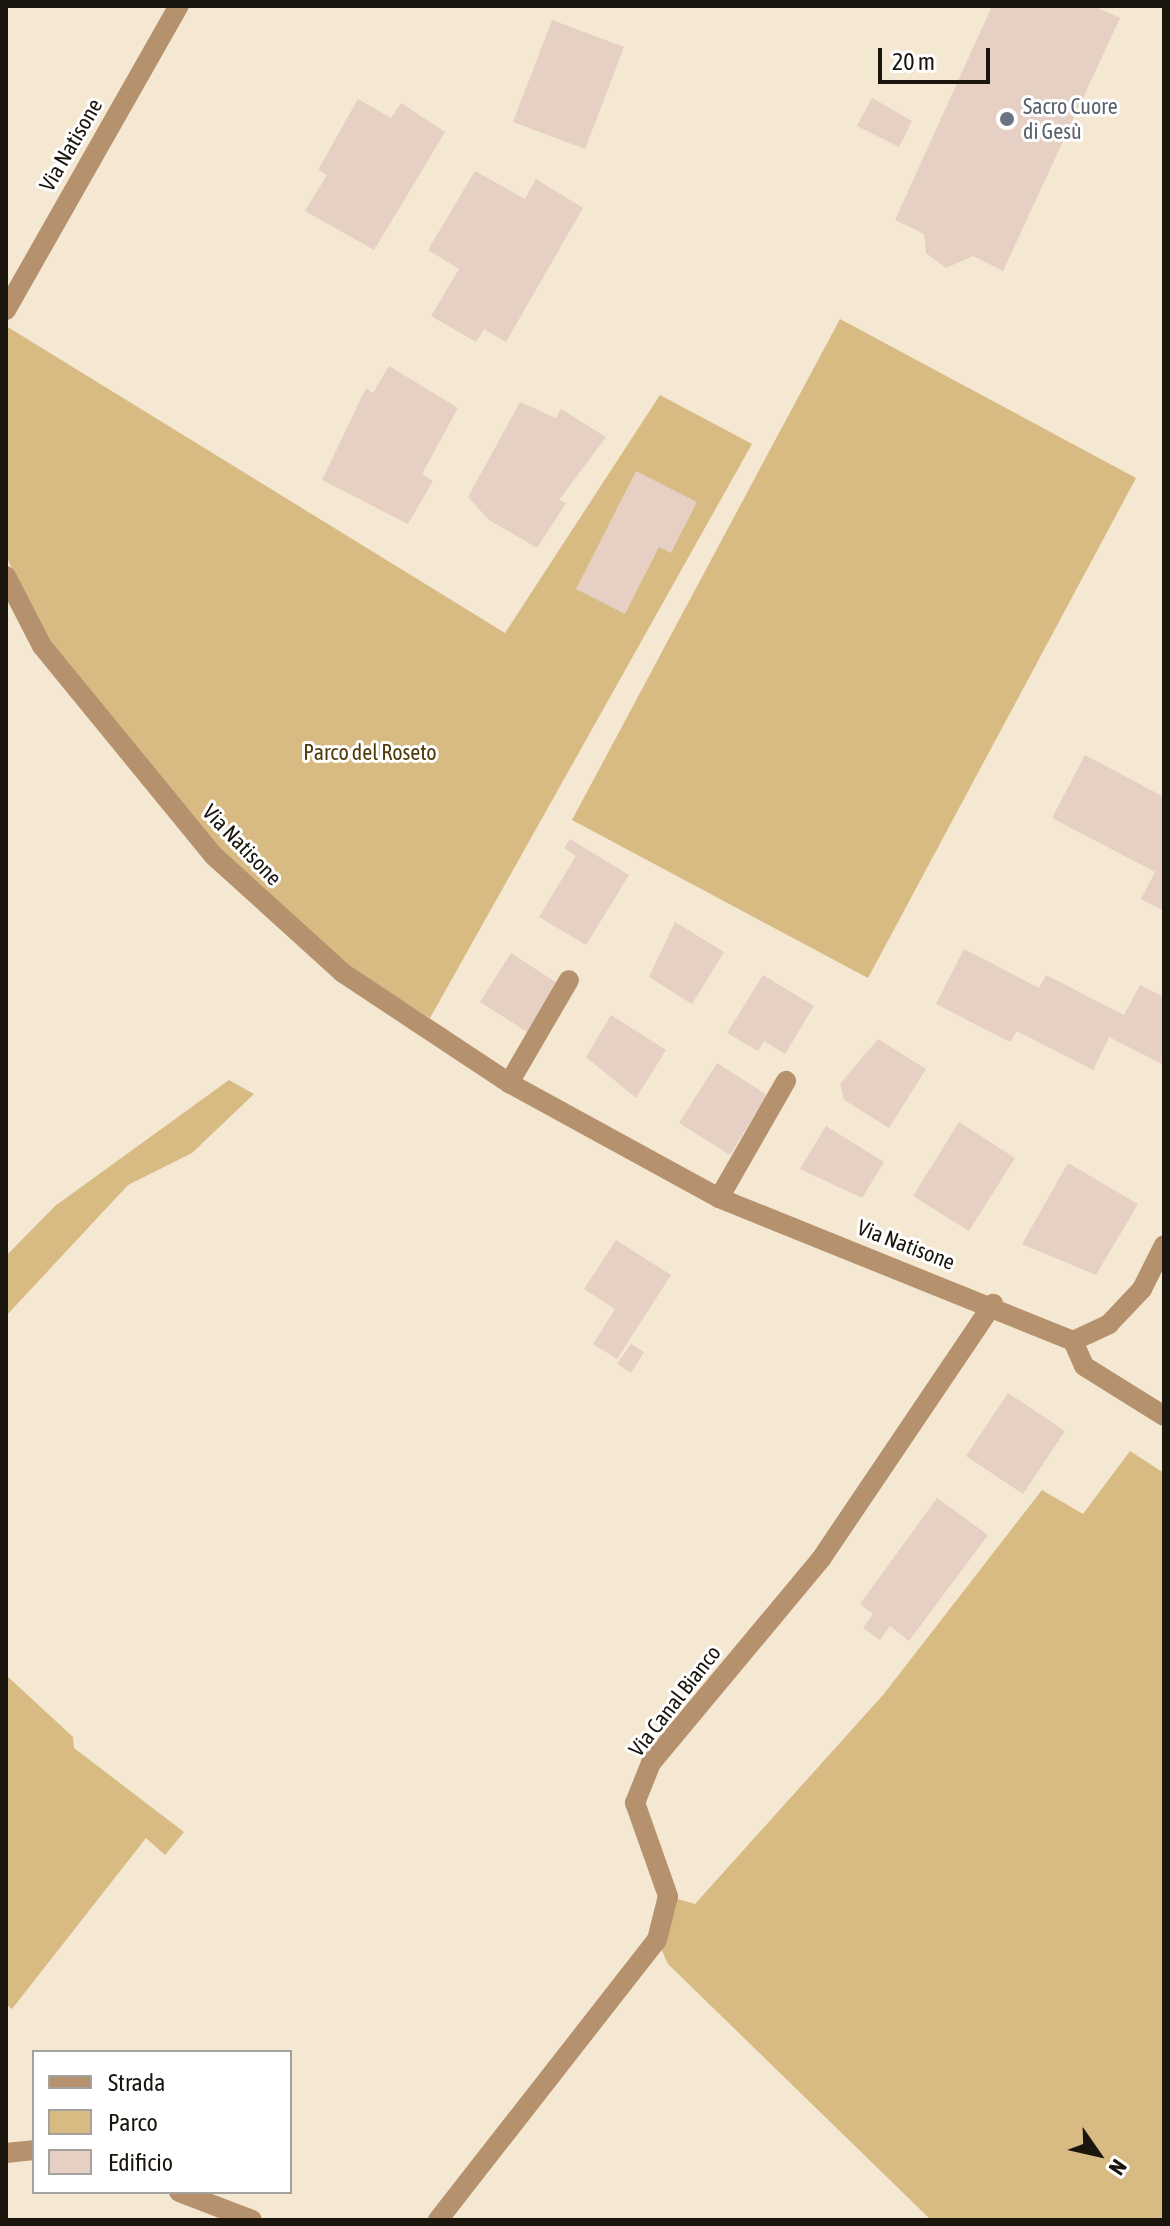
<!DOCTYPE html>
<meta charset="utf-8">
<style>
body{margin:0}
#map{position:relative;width:1170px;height:2226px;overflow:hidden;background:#f4e8d3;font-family:"Asap Condensed",sans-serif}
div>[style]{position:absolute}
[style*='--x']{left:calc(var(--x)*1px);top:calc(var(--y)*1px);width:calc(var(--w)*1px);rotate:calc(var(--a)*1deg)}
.green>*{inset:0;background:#d8ba83}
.building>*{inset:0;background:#e6cfc3}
.minor>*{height:20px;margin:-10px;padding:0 10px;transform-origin:10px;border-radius:10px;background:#b5916d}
.dots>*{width:22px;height:22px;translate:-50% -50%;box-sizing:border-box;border:4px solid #fff;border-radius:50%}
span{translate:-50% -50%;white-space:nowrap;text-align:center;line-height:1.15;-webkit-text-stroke:6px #fff;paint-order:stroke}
.worship-label{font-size:22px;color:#5b616d}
.left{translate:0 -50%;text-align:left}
.street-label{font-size:22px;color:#1a160e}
.park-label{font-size:22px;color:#523b0a}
.frame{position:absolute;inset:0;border:8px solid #1a160e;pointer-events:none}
.legend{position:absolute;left:32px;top:2050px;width:260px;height:144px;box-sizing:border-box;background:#fff;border:2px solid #a3a29f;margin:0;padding:10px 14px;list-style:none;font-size:24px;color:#1a160e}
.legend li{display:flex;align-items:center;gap:16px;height:40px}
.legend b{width:40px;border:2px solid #a3a29f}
.north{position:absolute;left:1058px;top:2114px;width:80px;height:80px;-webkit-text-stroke:6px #fff;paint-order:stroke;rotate:124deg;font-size:22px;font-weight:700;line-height:32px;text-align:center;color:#1a160e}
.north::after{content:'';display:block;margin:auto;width:28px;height:36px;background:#1a160e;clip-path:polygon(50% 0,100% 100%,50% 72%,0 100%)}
.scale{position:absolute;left:878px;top:48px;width:112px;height:36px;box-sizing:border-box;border:4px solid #1a160e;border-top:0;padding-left:10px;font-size:24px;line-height:28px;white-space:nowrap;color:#1a160e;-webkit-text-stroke:6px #fff;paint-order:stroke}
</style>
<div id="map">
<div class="green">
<div style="clip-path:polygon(840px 319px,1136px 478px,868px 978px,572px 820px)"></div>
<div style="clip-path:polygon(6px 326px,505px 633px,660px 395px,752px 444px,430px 1018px,348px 966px,219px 849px,48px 641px,6px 556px)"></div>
<div style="clip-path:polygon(229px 1080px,254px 1094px,192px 1153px,128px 1185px,6px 1316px,6px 1256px,55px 1206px)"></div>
<div style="clip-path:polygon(1130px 1451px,1164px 1473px,1164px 2220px,931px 2220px,668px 1964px,657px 1940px,668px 1896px,695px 1904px,883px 1695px,1042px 1490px,1083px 1514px)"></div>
<div style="clip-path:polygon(6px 1675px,73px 1737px,74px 1748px,184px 1832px,165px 1855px,146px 1838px,12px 2009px,6px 2004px)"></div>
</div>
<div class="building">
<div style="clip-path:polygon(992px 6px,1094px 6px,1120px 18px,1003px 271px,973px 256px,946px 268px,926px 253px,924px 234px,895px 220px)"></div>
<div style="clip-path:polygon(552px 20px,624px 47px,585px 149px,513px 122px)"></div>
<div style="clip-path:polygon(872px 98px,912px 121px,899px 147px,857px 126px)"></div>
<div style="clip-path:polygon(358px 99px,391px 118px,401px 103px,445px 132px,374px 250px,305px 211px,327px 175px,318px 170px)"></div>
<div style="clip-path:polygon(475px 171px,525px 199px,536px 179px,583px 208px,506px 342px,484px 329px,476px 342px,431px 316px,459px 269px,428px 250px)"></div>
<div style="clip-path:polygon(389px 366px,458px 408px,422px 474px,433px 481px,408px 524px,322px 480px,366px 388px,373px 393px)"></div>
<div style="clip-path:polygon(520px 402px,556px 418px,561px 409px,606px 437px,559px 500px,566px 503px,537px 548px,489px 520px,468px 497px)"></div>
<div style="clip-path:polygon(636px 471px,697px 502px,671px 553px,659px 547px,625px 614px,576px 589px)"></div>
<div style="clip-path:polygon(1085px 755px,1164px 797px,1164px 911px,1141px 899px,1155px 872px,1052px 818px)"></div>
<div style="clip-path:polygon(570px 839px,629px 875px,586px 945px,539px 917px,576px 856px,564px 848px)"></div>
<div style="clip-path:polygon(675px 922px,724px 952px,692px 1004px,649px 977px)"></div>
<div style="clip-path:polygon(964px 949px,1039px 988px,1046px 975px,1124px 1015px,1140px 985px,1164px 997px,1164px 1065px,1109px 1037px,1093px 1070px,1017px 1031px,1010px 1042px,936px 1004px)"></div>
<div style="clip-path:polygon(511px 953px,563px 987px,532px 1035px,480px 1002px)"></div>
<div style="clip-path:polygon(763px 975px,814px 1006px,785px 1054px,764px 1041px,758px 1051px,727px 1033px)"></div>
<div style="clip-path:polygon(611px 1015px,666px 1050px,636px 1098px,586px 1057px)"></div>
<div style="clip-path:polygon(878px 1039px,926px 1069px,889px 1128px,844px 1100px,840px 1084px)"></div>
<div style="clip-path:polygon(717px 1063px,767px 1095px,730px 1155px,679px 1123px)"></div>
<div style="clip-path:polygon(959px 1122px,1015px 1158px,969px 1231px,913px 1196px)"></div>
<div style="clip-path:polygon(826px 1126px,884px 1162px,862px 1198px,800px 1169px)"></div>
<div style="clip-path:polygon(1068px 1163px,1138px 1204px,1096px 1275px,1022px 1244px)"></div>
<div style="clip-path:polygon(616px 1240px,671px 1275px,617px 1359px,593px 1344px,615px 1309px,584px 1289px)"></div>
<div style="clip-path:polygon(631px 1344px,644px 1352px,631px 1373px,617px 1364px)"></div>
<div style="clip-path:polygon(1008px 1393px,1065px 1431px,1023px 1494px,966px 1456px)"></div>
<div style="clip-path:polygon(937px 1498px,988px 1535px,909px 1641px,890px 1626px,880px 1640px,863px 1628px,873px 1614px,860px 1604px)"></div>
</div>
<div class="minor">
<div style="--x:6;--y:310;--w:350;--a:-60.4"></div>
<div style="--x:6;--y:576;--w:79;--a:62.8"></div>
<div style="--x:42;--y:646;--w:271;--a:50.7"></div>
<div style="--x:214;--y:856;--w:174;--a:42.2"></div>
<div style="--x:343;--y:973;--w:199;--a:33.5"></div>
<div style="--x:509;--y:1083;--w:239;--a:28.7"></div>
<div style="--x:719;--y:1198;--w:382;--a:22"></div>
<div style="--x:1073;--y:1341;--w:40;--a:-25"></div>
<div style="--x:1109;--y:1324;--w:48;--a:-46.7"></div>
<div style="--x:1142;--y:1289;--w:49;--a:-63.4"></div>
<div style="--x:509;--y:1083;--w:119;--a:-59.8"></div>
<div style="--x:719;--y:1198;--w:135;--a:-60.2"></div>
<div style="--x:1073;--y:1341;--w:27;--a:66"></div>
<div style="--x:1084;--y:1366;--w:94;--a:32"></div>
<div style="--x:6;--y:2153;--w:28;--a:-6"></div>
<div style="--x:179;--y:2192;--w:78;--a:21"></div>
<div style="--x:438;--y:2220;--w:355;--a:-52"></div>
<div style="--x:657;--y:1940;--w:45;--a:-76"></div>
<div style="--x:668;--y:1896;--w:99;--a:-109.5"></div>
<div style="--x:635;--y:1803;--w:43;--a:-68.2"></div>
<div style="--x:651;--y:1763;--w:266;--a:-50.2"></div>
<div style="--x:821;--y:1559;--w:308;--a:-56"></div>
</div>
<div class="dots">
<div style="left:1007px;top:119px;background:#6b7280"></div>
</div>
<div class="worship-label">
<span class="left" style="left:1023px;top:119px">Sacro Cuore<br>di Gesù</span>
</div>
<div class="street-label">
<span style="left:71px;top:145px;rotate:-60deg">Via Natisone</span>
<span style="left:242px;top:845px;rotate:46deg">Via Natisone</span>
<span style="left:906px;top:1245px;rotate:21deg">Via Natisone</span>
<span style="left:675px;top:1701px;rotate:-52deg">Via Canal Bianco</span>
</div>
<div class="park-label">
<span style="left:370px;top:753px">Parco del Roseto</span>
</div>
<div class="frame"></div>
<ul class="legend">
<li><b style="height:10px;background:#b5916d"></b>Strada</li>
<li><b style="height:22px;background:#d8ba83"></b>Parco</li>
<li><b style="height:22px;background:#e6cfc3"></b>Edificio</li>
</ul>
<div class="north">N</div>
<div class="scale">20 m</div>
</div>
